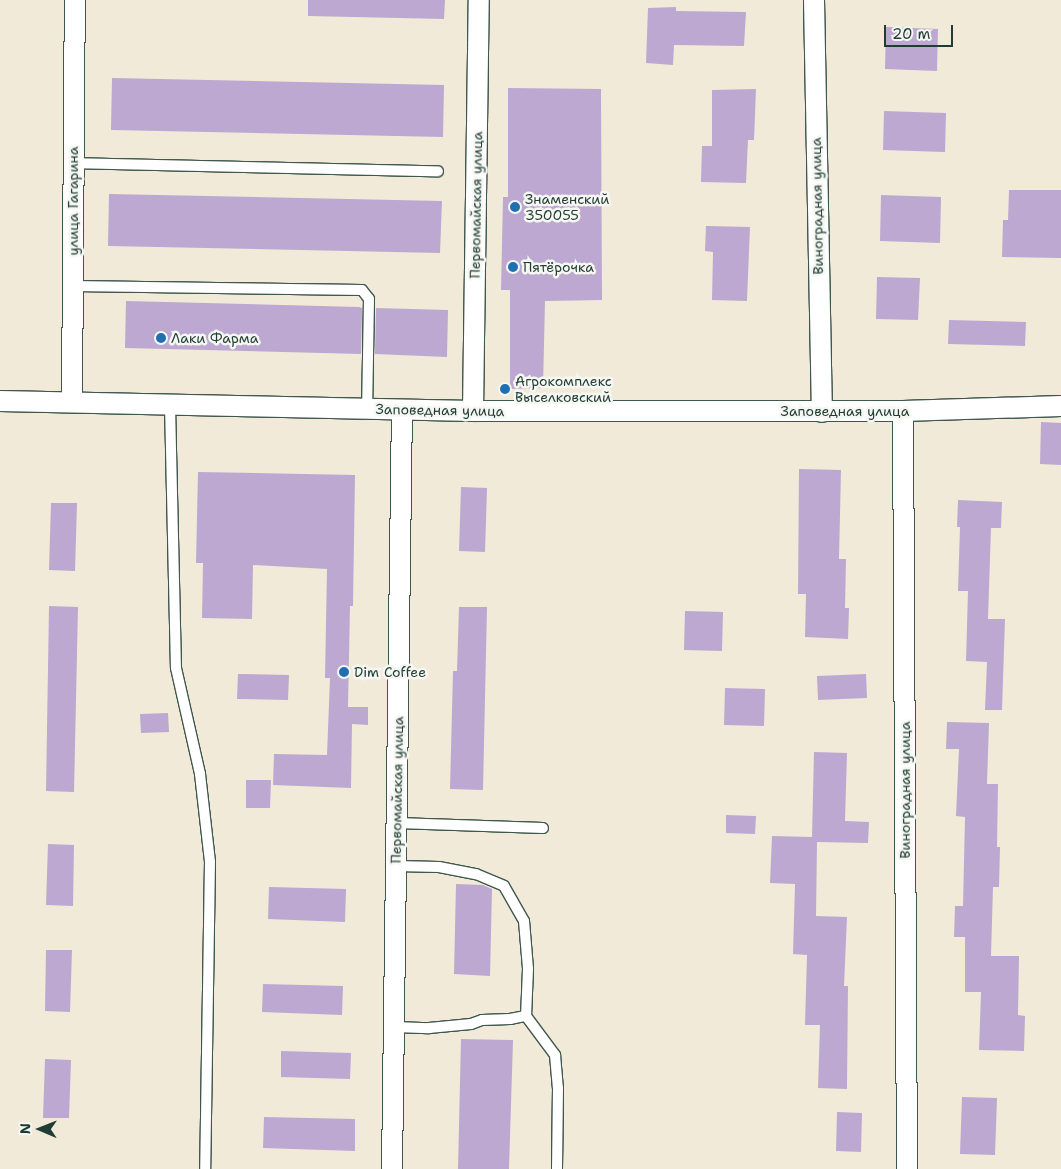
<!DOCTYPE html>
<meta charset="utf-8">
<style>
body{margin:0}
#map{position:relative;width:1061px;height:1169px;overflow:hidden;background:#f2ead8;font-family:"Shantell Sans",sans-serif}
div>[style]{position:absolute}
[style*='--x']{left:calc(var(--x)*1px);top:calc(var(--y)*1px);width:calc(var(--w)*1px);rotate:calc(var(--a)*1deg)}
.building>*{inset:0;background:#bda8d1}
.roads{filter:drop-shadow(1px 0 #3f574d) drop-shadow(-1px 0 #3f574d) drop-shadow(0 1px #3f574d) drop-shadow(0 -1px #3f574d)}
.lane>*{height:10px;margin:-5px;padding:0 5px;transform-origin:5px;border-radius:5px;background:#fff}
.street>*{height:20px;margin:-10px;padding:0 10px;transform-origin:10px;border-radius:10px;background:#fff}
.dots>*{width:14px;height:14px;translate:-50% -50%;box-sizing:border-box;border:2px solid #f6f6f2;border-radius:50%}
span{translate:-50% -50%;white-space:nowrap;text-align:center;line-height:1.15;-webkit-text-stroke:5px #f6f6f2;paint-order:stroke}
.poi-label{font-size:14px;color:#1f3d34}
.left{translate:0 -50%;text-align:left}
.street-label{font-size:14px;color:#1f3d34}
.north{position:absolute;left:15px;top:1104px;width:50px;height:50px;-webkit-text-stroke:4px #f6f6f2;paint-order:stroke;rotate:271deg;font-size:14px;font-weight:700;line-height:20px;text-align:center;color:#1f3d34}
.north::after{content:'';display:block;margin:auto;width:18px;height:22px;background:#1f3d34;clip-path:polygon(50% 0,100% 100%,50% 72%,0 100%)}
.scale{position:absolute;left:884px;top:25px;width:69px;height:22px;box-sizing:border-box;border:2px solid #1f3d34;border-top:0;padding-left:6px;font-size:15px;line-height:18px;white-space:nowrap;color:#1f3d34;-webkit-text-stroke:4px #f6f6f2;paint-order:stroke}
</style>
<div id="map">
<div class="building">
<div style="clip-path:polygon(308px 0,445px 0,444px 19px,308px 16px)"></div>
<div style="clip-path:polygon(676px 7px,676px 11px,746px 12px,744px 46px,674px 45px,673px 65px,646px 63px,648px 8px)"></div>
<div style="clip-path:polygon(886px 27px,938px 29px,937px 71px,885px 69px)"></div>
<div style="clip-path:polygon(112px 78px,444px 85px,443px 137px,111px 130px)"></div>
<div style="clip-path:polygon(508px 88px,601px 89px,602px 300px,545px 301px,543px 388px,510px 389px,510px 290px,501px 290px,503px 197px,508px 197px)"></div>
<div style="clip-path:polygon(756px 89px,754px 140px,748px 140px,746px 183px,701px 182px,702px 146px,712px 146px,712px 90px)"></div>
<div style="clip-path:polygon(884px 111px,946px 113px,945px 152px,883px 150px)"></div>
<div style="clip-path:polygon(1009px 190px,1061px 190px,1061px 258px,1002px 257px,1003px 220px,1008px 220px)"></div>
<div style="clip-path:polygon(109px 194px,442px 201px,440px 253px,108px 246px)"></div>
<div style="clip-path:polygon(881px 195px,941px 197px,940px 243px,880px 241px)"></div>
<div style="clip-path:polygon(706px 226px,750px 227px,747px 301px,712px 300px,713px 252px,705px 251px)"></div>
<div style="clip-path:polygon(877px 277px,920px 278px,918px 320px,876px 319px)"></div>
<div style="clip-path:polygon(126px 301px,359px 307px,362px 308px,361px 354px,125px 348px)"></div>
<div style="clip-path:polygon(376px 308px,448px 310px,447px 357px,375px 354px)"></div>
<div style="clip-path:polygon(949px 320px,1026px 322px,1025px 346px,948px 344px)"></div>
<div style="clip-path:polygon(1041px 422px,1061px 423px,1061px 465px,1040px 464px)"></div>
<div style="clip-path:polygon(799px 469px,841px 470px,839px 559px,846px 559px,845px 608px,849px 608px,848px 639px,805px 637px,806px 594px,798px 594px)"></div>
<div style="clip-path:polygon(198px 472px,355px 475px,353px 606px,350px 606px,348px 707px,368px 707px,368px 725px,352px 724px,351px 788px,273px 785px,274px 754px,327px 755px,330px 678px,325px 678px,327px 569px,253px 565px,252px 619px,202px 618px,203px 563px,196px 563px)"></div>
<div style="clip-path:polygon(461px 487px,487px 488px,485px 552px,459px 551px)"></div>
<div style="clip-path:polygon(958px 500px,1002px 502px,1001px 528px,991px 528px,988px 619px,1005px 619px,1002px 710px,985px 710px,987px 662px,966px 661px,968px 591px,958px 591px,960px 527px,957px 527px)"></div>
<div style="clip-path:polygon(51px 503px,77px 503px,75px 571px,49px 570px)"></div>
<div style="clip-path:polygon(49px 606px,78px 607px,74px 792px,46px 791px)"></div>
<div style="clip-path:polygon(459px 607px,487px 607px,483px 790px,450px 789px,453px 671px,457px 671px)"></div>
<div style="clip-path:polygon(685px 611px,723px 612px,722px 651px,684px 650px)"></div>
<div style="clip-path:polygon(238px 674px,289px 675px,288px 700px,237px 699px)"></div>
<div style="clip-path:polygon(866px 674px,867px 698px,818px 700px,817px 676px)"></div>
<div style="clip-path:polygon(725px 688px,765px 689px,764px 726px,724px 725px)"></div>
<div style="clip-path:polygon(168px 713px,169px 732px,141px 733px,140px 714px)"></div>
<div style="clip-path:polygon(947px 722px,989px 723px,987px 784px,998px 784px,997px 847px,1000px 847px,999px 887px,993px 887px,991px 956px,1019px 956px,1018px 1015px,1025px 1016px,1024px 1051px,979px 1050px,981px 992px,965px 992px,965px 937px,954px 937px,955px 906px,963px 906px,965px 817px,956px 816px,959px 749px,946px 749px)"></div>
<div style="clip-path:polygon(814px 752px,847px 753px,845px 821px,869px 822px,868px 843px,817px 842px,816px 916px,847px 917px,844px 986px,848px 986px,847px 1089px,818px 1088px,820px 1025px,805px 1025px,807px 955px,793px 954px,795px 884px,770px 883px,772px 836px,812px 837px)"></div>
<div style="clip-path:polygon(246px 780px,271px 780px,270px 808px,246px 808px)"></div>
<div style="clip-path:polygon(726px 815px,756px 816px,755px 834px,726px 833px)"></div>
<div style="clip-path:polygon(48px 844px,74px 845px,73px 906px,46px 905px)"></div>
<div style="clip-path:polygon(456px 884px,483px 885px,492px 889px,490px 976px,454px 974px)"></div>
<div style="clip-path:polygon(269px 887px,346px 889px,345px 922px,268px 919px)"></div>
<div style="clip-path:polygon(46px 950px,72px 950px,70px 1012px,45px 1011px)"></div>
<div style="clip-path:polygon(263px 984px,343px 986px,342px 1015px,262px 1012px)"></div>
<div style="clip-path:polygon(461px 1039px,513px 1040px,509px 1169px,458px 1169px)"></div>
<div style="clip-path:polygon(281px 1051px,351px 1053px,350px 1079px,281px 1077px)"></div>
<div style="clip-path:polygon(45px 1059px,71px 1060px,69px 1118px,43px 1118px)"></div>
<div style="clip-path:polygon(962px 1097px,997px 1098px,995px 1155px,960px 1154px)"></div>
<div style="clip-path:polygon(837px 1112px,862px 1113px,861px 1152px,836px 1151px)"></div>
<div style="clip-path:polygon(264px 1117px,355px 1119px,355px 1151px,263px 1148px)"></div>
</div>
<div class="roads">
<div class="lane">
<div style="--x:73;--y:163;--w:365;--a:1.3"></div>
<div style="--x:72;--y:286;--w:290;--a:0.8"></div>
<div style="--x:362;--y:290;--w:11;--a:52"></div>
<div style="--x:369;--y:299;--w:110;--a:91"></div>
<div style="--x:170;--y:405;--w:263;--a:88.7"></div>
<div style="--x:176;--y:668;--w:109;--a:77.2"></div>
<div style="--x:200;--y:774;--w:89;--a:83.5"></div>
<div style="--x:210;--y:862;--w:307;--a:90.9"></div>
<div style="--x:397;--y:823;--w:146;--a:2"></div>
<div style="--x:396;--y:866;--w:43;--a:1.3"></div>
<div style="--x:439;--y:867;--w:38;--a:11"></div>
<div style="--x:476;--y:874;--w:30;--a:23"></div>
<div style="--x:504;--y:886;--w:40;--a:60.3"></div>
<div style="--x:524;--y:921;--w:48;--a:85.2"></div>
<div style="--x:528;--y:969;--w:47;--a:92.4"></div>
<div style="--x:526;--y:1016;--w:49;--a:53.4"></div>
<div style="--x:555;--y:1055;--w:33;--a:85"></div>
<div style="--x:558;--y:1088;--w:81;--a:90.7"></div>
<div style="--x:394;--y:1027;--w:35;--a:2"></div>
<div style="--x:429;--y:1028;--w:42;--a:-5.4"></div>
<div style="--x:471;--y:1024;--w:12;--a:-20"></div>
<div style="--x:482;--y:1020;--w:28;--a:-2"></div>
<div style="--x:510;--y:1019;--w:16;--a:-11"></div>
</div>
<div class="street">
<div style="--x:814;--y:0;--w:412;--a:88.9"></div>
<div style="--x:0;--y:401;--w:473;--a:1.2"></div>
<div style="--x:473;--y:411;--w:430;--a:0"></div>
<div style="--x:903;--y:411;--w:158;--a:-1.8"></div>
<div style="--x:72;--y:402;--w:402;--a:-89.6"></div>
<div style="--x:473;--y:411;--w:411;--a:-89.2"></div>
<div style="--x:903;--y:411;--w:758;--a:89.7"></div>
<div style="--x:392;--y:1169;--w:759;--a:-89.25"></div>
</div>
</div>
<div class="dots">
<div style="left:515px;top:207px;background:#1f6fb2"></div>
<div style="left:513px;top:267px;background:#1f6fb2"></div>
<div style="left:161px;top:338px;background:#1f6fb2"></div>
<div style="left:505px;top:389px;background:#1f6fb2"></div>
<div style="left:344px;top:672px;background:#1f6fb2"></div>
</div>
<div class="poi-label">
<span class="left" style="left:525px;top:207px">Знаменский<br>350055</span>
<span class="left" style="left:523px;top:267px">Пятёрочка</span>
<span class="left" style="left:171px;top:338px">Лаки Фарма</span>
<span class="left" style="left:515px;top:389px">Агрокомплекс<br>Выселковский</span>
<span class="left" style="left:354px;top:672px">Dim Coffee</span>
</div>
<div class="street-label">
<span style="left:73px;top:201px;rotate:-90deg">улица Гагарина</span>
<span style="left:476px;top:205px;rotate:-89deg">Первомайская улица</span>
<span style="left:817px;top:206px;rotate:-91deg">Виноградная улица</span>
<span style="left:440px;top:410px;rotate:1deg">Заповедная улица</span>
<span style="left:845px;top:411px">Заповедная улица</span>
<span style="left:397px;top:790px;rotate:-89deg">Первомайская улица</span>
<span style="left:905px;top:790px;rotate:-90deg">Виноградная улица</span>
</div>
<div class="north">N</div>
<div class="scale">20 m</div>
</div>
